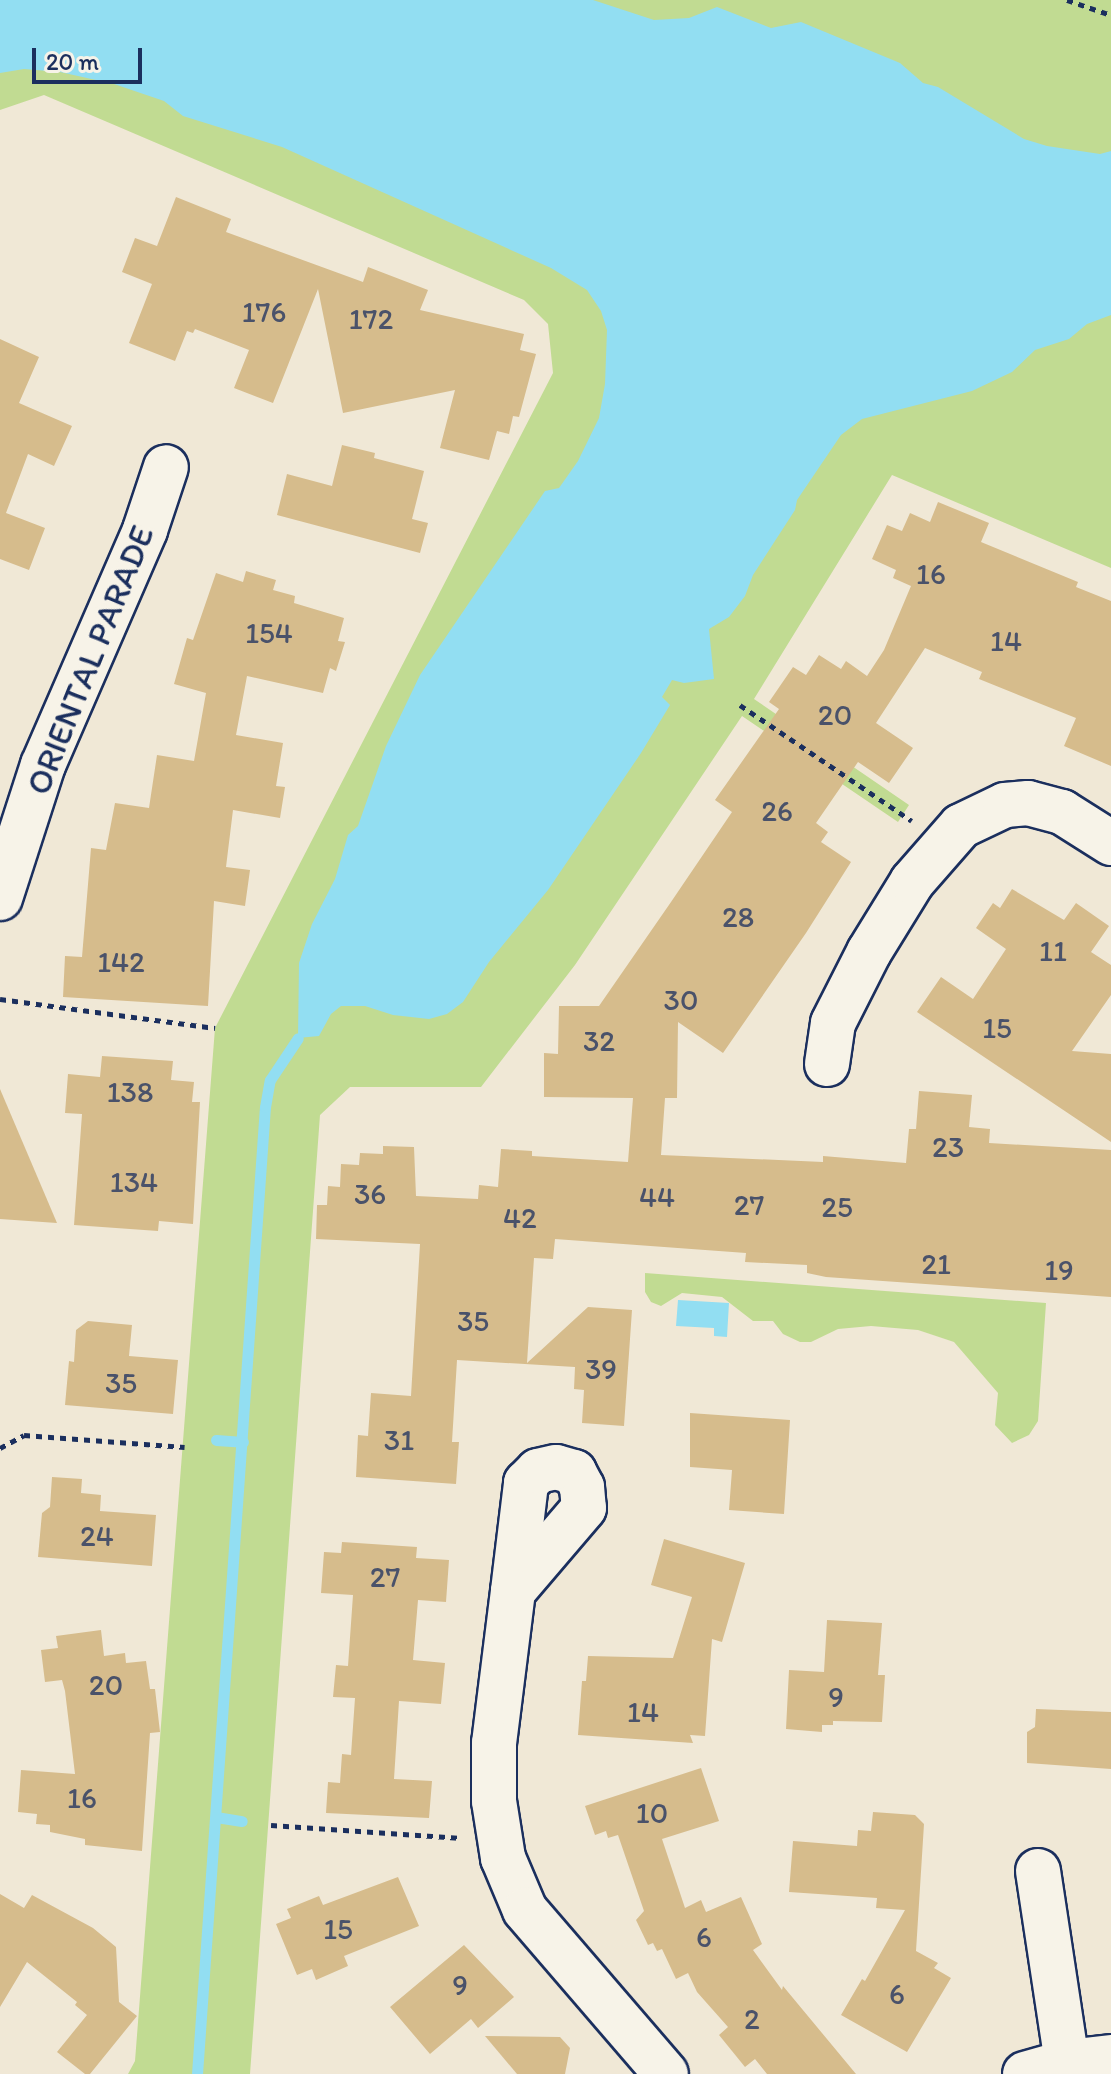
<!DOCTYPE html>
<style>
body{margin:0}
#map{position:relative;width:1111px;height:2074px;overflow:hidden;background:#f0e8d6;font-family:Itim,sans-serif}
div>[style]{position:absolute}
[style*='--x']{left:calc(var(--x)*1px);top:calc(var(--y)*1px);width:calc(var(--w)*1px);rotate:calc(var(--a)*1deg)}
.green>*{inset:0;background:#c1db92}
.water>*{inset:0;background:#92def2}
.stream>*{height:11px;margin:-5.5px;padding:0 5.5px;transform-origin:5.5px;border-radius:5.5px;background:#92def2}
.building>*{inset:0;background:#d6bc8c}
.path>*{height:5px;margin-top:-2.5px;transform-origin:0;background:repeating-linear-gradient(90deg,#1b2f5e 0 6px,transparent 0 12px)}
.roads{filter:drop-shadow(2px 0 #1b2f5e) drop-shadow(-2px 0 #1b2f5e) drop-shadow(0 2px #1b2f5e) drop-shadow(0 -2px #1b2f5e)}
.street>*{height:44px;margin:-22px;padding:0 22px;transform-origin:22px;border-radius:22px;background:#f7f3e8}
span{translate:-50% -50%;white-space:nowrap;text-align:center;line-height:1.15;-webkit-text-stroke:7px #f7f3e8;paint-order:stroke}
.number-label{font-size:30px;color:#4a526a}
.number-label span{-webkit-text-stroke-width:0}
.street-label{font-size:34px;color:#1b2f5e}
.scale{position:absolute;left:32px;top:48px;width:110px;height:36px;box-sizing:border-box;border:4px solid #1b2f5e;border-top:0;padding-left:10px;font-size:24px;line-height:28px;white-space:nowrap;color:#1b2f5e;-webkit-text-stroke:6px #f7f3e8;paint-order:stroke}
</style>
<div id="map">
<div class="green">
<div style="clip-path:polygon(0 0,1111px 0,1111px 568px,892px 475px,754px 699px,909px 805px,898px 822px,742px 716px,575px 965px,481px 1087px,350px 1087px,320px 1115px,250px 2074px,128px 2074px,135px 2061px,215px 1028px,553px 373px,548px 324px,524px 300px,44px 95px,0 110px)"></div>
<div style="clip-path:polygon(645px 1273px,1046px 1303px,1038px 1421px,1029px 1435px,1012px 1443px,995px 1425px,998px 1393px,954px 1342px,918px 1330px,871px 1326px,838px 1329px,811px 1342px,800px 1342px,783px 1334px,773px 1321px,753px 1321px,722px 1297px,682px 1293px,661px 1306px,651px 1302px,645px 1292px)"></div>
</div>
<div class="water">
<div style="clip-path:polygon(0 0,593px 0,654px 20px,689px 18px,717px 7px,771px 28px,801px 22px,900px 63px,923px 83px,938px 87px,1024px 139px,1047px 146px,1100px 154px,1111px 151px,1111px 315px,1087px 324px,1069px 339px,1035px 350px,1012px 372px,972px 391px,862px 419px,841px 435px,797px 500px,795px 510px,753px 575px,745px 596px,729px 617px,709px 629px,714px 679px,684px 683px,672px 680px,662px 697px,670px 705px,641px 753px,548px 890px,489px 962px,463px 1002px,447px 1014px,429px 1019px,393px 1015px,365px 1006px,341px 1006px,331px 1014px,319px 1036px,298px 1038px,299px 963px,312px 924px,335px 879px,348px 835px,358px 826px,386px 746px,420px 675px,545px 491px,559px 488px,578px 461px,599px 418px,605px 384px,607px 330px,601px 311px,587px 290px,551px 268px,282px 147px,183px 116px,164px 101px,114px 84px,60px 72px,24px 69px,0 73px)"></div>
<div style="clip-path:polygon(678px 1300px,729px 1303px,727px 1337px,714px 1336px,714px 1328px,676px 1326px)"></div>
</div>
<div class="stream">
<div style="--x:216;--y:1440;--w:27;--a:4"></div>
<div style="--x:216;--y:1817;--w:26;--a:9"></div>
<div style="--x:197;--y:2074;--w:969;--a:-85.98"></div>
<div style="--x:265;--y:1107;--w:27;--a:-80"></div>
<div style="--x:270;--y:1080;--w:50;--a:-56.3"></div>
</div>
<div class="building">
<div style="clip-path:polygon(176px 197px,231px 219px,226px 232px,363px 282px,368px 267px,428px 290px,420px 310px,524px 334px,520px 350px,536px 354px,519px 417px,513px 416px,509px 434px,497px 431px,489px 460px,440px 448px,455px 390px,343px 413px,318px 289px,273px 403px,234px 388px,249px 350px,195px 329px,193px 333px,187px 331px,175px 361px,129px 343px,152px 284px,122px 272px,135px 238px,157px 246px)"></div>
<div style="clip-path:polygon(0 339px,39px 357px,19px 403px,72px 426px,54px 466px,28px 454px,6px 513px,45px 528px,29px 570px,0 559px)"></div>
<div style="clip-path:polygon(342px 445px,375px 453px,374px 458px,424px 471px,412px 519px,428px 523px,420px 553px,277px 515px,287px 474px,332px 486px)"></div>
<div style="clip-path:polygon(938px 502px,989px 523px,981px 542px,1078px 582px,1076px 587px,1111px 601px,1111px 766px,1064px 746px,1076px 718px,979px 679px,982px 672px,925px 648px,876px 723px,913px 748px,889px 783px,858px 762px,816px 823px,828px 832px,821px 842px,851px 862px,806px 933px,723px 1053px,678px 1022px,677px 1098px,665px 1098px,661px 1155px,823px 1162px,823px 1156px,906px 1163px,909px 1129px,916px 1129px,919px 1091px,972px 1095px,969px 1127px,990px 1129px,989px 1143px,1111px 1150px,1111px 1297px,826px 1277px,807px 1273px,807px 1265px,745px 1262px,746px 1253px,555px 1239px,553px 1259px,534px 1258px,527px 1363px,588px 1307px,632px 1310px,624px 1426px,582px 1423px,584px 1390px,574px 1389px,575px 1367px,457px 1360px,452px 1442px,459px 1442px,456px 1484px,356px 1477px,358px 1435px,368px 1436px,371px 1393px,411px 1396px,420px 1244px,316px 1239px,317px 1205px,327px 1205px,328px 1186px,340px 1187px,341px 1164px,359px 1165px,360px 1153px,383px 1154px,383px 1146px,414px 1147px,416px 1196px,478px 1199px,479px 1185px,498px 1187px,501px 1149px,532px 1151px,532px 1156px,628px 1162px,633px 1098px,544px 1097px,544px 1053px,558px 1054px,559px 1006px,599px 1006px,671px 902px,732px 812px,715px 800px,779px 709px,769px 702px,793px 667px,806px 675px,819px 655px,841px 669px,846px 661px,867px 676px,884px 650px,911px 586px,893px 578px,896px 570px,872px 559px,887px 525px,902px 531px,910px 513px,930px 522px)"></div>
<div style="clip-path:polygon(246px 571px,276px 580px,273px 590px,295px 596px,294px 603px,344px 618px,338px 641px,345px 642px,336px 671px,330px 668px,323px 693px,247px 676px,236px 735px,283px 743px,276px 786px,285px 787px,280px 818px,233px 810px,226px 867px,250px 870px,245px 906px,214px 901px,208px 1006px,63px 997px,65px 956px,82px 957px,91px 848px,106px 850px,115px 803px,149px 808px,157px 755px,194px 761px,206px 693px,174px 684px,187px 638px,193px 640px,216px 573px,243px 582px)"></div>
<div style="clip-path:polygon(1012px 889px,1064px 920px,1076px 903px,1109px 926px,1091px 952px,1111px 965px,1111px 995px,1072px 1051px,1111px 1054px,1111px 1142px,917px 1012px,941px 977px,973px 999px,1006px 949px,976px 928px,993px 903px,1000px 908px)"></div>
<div style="clip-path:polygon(102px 1056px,173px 1061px,171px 1080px,194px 1082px,192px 1102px,200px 1102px,193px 1224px,159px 1221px,158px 1231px,74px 1225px,82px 1114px,65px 1113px,68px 1074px,100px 1077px)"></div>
<div style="clip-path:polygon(0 1089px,57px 1223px,0 1219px)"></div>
<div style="clip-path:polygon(88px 1321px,132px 1325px,129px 1356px,178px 1360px,173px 1414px,65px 1405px,69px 1361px,74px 1362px,76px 1330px)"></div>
<div style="clip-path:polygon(690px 1413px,790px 1420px,784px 1514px,729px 1510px,732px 1470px,690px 1467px)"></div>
<div style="clip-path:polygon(52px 1477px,82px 1479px,81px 1493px,101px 1495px,100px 1511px,156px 1515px,152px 1566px,38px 1557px,42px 1513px,50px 1507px)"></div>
<div style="clip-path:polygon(664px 1539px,745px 1563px,722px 1642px,712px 1639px,705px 1736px,690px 1735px,693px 1743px,578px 1735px,582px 1681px,586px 1681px,588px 1656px,673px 1658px,692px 1597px,651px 1585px)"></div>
<div style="clip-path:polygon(342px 1542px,417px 1547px,416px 1558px,449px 1560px,446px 1602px,418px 1600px,413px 1660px,445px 1663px,441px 1704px,399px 1701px,394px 1779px,432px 1781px,429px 1818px,326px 1813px,328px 1782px,340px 1783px,342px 1754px,351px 1755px,355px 1698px,333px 1697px,336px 1665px,348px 1666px,353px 1595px,321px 1593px,324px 1552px,341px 1553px)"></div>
<div style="clip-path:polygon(827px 1620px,882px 1623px,878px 1675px,885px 1675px,882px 1722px,833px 1721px,833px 1725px,822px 1725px,822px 1732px,786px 1729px,789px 1670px,824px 1672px)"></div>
<div style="clip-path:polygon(101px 1630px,104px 1656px,125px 1653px,126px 1663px,146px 1661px,150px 1689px,155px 1689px,160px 1732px,150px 1733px,142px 1851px,85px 1845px,85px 1839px,50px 1832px,50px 1825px,36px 1824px,37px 1814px,18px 1812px,21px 1770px,75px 1774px,65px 1691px,62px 1680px,45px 1682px,41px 1650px,58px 1648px,56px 1636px)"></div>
<div style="clip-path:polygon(1036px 1709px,1111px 1712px,1111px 1769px,1027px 1763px,1027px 1732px,1035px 1727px)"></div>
<div style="clip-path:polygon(701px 1768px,719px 1821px,662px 1839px,685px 1908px,701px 1900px,706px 1912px,741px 1897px,762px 1944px,753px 1950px,782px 1990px,783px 1986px,856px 2074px,767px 2074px,755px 2059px,745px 2067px,719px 2035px,728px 2027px,697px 1992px,688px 1973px,676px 1979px,662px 1949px,657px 1951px,653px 1943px,648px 1945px,636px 1920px,644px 1911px,618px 1835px,608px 1838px,606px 1831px,595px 1835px,585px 1806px)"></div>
<div style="clip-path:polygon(873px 1812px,915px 1815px,924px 1824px,916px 1951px,938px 1963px,934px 1968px,951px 1978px,907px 2052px,841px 2015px,862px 1979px,865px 1981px,905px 1910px,876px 1908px,877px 1898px,789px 1892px,793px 1841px,857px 1846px,858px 1830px,871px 1831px)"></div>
<div style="clip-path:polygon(398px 1877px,419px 1926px,344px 1956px,348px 1966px,316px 1980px,312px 1969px,297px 1975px,276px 1924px,291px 1918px,287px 1909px,319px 1896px,323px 1905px)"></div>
<div style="clip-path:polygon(0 1894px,24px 1908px,32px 1895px,93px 1928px,116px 1947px,119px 2002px,137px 2016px,90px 2074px,85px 2074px,57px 2052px,87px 2015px,75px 2005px,77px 2002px,27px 1962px,0 2007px)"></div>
<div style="clip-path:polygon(464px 1945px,514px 1997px,478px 2028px,471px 2019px,430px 2054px,390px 2007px)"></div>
<div style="clip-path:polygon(485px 2036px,560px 2037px,570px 2048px,565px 2074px,517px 2074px)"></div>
</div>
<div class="path">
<div style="--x:1067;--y:0;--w:46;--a:18.8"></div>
<div style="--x:740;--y:705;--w:207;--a:34"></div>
<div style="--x:0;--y:999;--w:217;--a:7.7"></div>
<div style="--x:0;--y:1448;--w:27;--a:-28"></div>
<div style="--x:24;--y:1435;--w:161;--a:4.3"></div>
<div style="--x:271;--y:1825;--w:191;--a:3.9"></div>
</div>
<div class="roads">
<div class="street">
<div style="--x:0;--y:898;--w:140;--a:-72.1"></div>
<div style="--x:43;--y:765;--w:256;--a:-66.5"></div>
<div style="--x:145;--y:530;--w:66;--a:-71.6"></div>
<div style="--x:827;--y:1064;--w:41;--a:-81.7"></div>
<div style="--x:833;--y:1023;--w:80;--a:-63.1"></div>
<div style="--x:869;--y:952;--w:82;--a:-58.4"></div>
<div style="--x:912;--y:882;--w:74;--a:-48.8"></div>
<div style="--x:961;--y:826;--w:49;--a:-25.5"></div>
<div style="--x:1005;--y:805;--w:23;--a:-5"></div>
<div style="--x:1028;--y:803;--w:35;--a:15"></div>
<div style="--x:1062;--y:812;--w:58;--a:32.3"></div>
<div style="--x:556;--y:1467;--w:19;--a:16"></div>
<div style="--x:574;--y:1472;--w:17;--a:62"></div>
<div style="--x:582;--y:1487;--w:21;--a:85"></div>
<div style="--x:584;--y:1508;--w:109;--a:130.5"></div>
<div style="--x:513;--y:1591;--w:109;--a:-83.1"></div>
<div style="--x:526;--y:1483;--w:17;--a:-45"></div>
<div style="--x:538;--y:1471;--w:18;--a:-13"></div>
<div style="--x:513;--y:1591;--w:153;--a:97.1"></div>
<div style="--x:494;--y:1743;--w:58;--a:90"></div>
<div style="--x:494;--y:1801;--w:58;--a:81"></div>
<div style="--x:503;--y:1858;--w:56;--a:67.1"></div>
<div style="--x:525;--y:1910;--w:216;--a:49.3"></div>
<div style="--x:1038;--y:1871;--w:193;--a:81.4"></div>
<div style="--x:1025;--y:2074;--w:44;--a:-15.9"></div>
<div style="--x:1067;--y:2062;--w:44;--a:-6.5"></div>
</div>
</div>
<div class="number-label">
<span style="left:264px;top:312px">176</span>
<span style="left:371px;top:319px">172</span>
<span style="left:931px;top:574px">16</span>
<span style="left:269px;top:633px">154</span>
<span style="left:1006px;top:641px">14</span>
<span style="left:835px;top:715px">20</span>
<span style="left:777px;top:811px">26</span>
<span style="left:738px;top:917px">28</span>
<span style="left:1053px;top:951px">11</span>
<span style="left:121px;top:962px">142</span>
<span style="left:681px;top:1000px">30</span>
<span style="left:997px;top:1028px">15</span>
<span style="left:599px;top:1041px">32</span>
<span style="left:130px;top:1092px">138</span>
<span style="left:948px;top:1147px">23</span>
<span style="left:134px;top:1182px">134</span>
<span style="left:370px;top:1194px">36</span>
<span style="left:657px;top:1197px">44</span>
<span style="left:749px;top:1205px">27</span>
<span style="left:837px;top:1207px">25</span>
<span style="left:520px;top:1218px">42</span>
<span style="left:936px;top:1264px">21</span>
<span style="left:1059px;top:1270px">19</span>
<span style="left:473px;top:1321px">35</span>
<span style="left:601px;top:1369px">39</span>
<span style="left:121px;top:1383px">35</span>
<span style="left:399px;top:1440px">31</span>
<span style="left:97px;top:1536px">24</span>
<span style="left:385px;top:1577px">27</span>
<span style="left:106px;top:1685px">20</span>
<span style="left:836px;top:1697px">9</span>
<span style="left:643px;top:1712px">14</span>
<span style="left:82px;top:1798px">16</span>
<span style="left:652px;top:1813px">10</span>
<span style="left:338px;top:1929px">15</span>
<span style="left:704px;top:1937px">6</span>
<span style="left:460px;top:1985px">9</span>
<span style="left:897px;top:1994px">6</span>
<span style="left:752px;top:2019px">2</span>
</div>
<div class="street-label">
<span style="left:90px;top:660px;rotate:-68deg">ORIENTAL PARADE</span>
</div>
<div class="scale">20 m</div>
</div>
